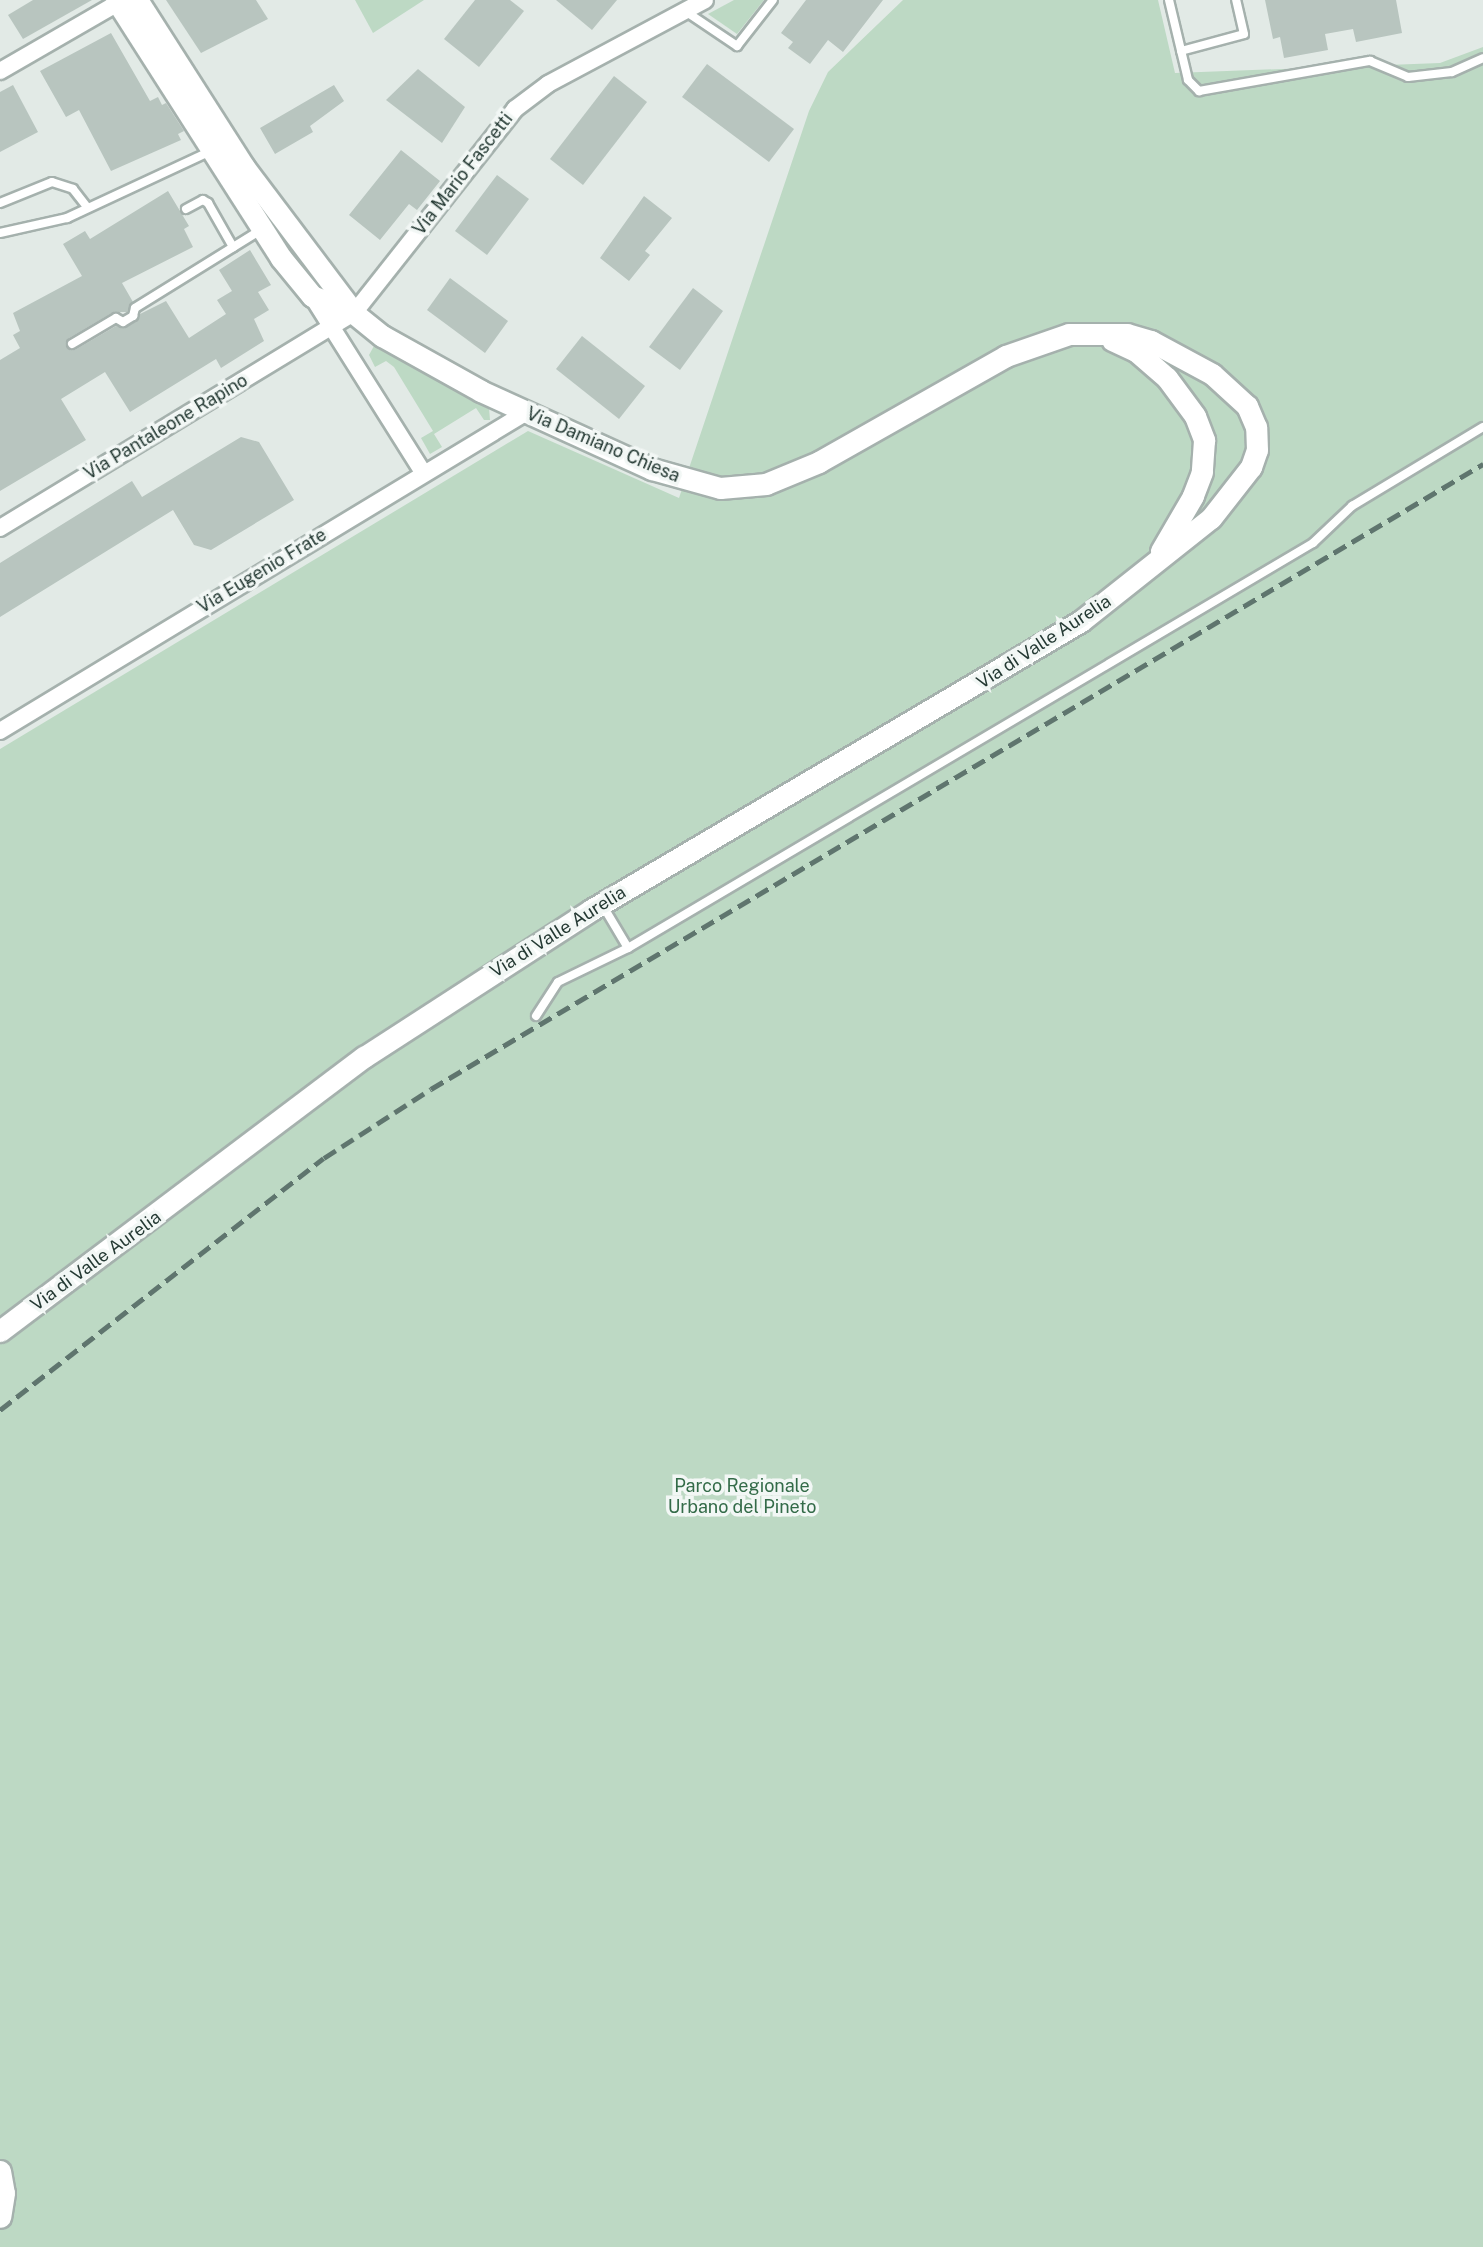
<!DOCTYPE html>
<style>
body{margin:0}
#map{position:relative;width:1483px;height:2247px;overflow:hidden;background:#e2eae6;font-family:"Public Sans",sans-serif}
div>[style]{position:absolute}
[style*='--x']{left:calc(var(--x)*1px);top:calc(var(--y)*1px);width:calc(var(--w)*1px);rotate:calc(var(--a)*1deg)}
.green>*{inset:0;background:#bdd9c4}
.building>*{inset:0;background:#b8c5bf}
.roads{filter:drop-shadow(2px 0 #a5b1ad) drop-shadow(-2px 0 #a5b1ad) drop-shadow(0 2px #a5b1ad) drop-shadow(0 -2px #a5b1ad)}
.service>*{height:8px;margin:-4px;padding:0 4px;transform-origin:4px;border-radius:4px;background:#fff}
.minor>*{height:16px;margin:-8px;padding:0 8px;transform-origin:8px;border-radius:8px;background:#fff}
.tertiary>*{height:21px;margin:-10.5px;padding:0 10.5px;transform-origin:10.5px;border-radius:10.5px;background:#fff}
.rail>*{height:5px;margin-top:-2.5px;transform-origin:0;background:repeating-linear-gradient(90deg,#5f756e 0 14px,transparent 0 21px)}
span{translate:-50% -50%;white-space:nowrap;text-align:center;line-height:1.15;-webkit-text-stroke:7px #f2f7f5;paint-order:stroke}
.street-label{font-size:18px;color:#243933}
.park-label{font-size:18px;color:#336b48}
</style>
<div id="map">
<div class="green">
<div style="clip-path:polygon(355px 0,424px 0,373px 33px)"></div>
<div style="clip-path:polygon(734px 0,764px 0,737px 34px,708px 14px)"></div>
<div style="clip-path:polygon(903px 0,1158px 0,1175px 73px,1440px 63px,1483px 47px,1483px 2247px,0 2247px,0 749px,528px 431px,679px 498px,809px 111px,828px 72px)"></div>
<div style="clip-path:polygon(374px 346px,489px 408px,490px 420px,484px 420px,476px 408px,434px 434px,442px 447px,430px 454px,421px 438px,433px 431px,394px 367px,386px 361px,375px 367px,369px 355px)"></div>
</div>
<div class="building">
<div style="clip-path:polygon(33px 0,92px 0,23px 39px,8px 15px)"></div>
<div style="clip-path:polygon(166px 0,256px 0,268px 19px,201px 53px)"></div>
<div style="clip-path:polygon(475px 0,510px 0,524px 11px,479px 67px,444px 39px)"></div>
<div style="clip-path:polygon(556px 0,617px 0,592px 30px)"></div>
<div style="clip-path:polygon(806px 0,883px 0,843px 52px,828px 40px,810px 64px,788px 48px,793px 42px,781px 33px)"></div>
<div style="clip-path:polygon(1265px 0,1396px 0,1402px 33px,1356px 42px,1353px 29px,1325px 34px,1328px 50px,1284px 58px,1280px 37px,1273px 39px)"></div>
<div style="clip-path:polygon(111px 33px,150px 101px,158px 97px,162px 105px,166px 103px,184px 131px,178px 134px,181px 140px,111px 171px,79px 110px,66px 117px,40px 71px)"></div>
<div style="clip-path:polygon(707px 64px,794px 129px,769px 162px,682px 97px)"></div>
<div style="clip-path:polygon(418px 69px,465px 107px,442px 143px,386px 100px)"></div>
<div style="clip-path:polygon(614px 76px,647px 102px,583px 185px,550px 159px)"></div>
<div style="clip-path:polygon(13px 85px,38px 132px,0 152px,0 92px)"></div>
<div style="clip-path:polygon(334px 85px,344px 101px,310px 126px,313px 132px,275px 154px,260px 128px)"></div>
<div style="clip-path:polygon(401px 150px,440px 181px,417px 210px,409px 204px,380px 240px,349px 215px)"></div>
<div style="clip-path:polygon(497px 175px,529px 199px,487px 255px,455px 231px)"></div>
<div style="clip-path:polygon(168px 191px,189px 226px,184px 229px,193px 247px,122px 283px,133px 302px,127px 312px,113px 312px,69px 338px,67px 348px,75px 350px,116px 326px,126px 328px,140px 314px,166px 301px,189px 338px,226px 314px,217px 300px,232px 291px,219px 270px,250px 250px,271px 285px,258px 292px,269px 310px,254px 319px,264px 341px,221px 368px,216px 359px,130px 412px,105px 372px,61px 399px,86px 440px,0 491px,0 360px,20px 348px,13px 335px,20px 331px,13px 313px,82px 276px,63px 244px,85px 231px,90px 239px)"></div>
<div style="clip-path:polygon(644px 196px,672px 218px,645px 251px,650px 255px,629px 281px,600px 258px)"></div>
<div style="clip-path:polygon(450px 278px,508px 321px,485px 353px,427px 310px)"></div>
<div style="clip-path:polygon(693px 288px,723px 311px,680px 370px,649px 347px)"></div>
<div style="clip-path:polygon(582px 336px,645px 386px,619px 419px,556px 369px)"></div>
<div style="clip-path:polygon(241px 437px,259px 442px,294px 500px,211px 550px,194px 545px,173px 510px,0 617px,0 563px,132px 481px,142px 497px)"></div>
</div>
<div class="roads">
<div class="service">
<div style="--x:1169;--y:0;--w:82;--a:76.6"></div>
<div style="--x:1188;--y:80;--w:16;--a:45"></div>
<div style="--x:1199;--y:91;--w:174;--a:-10"></div>
<div style="--x:1370;--y:61;--w:41;--a:22.8"></div>
<div style="--x:1408;--y:77;--w:44;--a:-6.5"></div>
<div style="--x:1452;--y:72;--w:34;--a:-24"></div>
<div style="--x:685;--y:11;--w:63;--a:33.9"></div>
<div style="--x:737;--y:46;--w:58;--a:-52"></div>
<div style="--x:1181;--y:51;--w:65;--a:-15.1"></div>
<div style="--x:1244;--y:34;--w:35;--a:-103"></div>
<div style="--x:0;--y:203;--w:56;--a:-22"></div>
<div style="--x:52;--y:182;--w:22;--a:18"></div>
<div style="--x:73;--y:189;--w:23;--a:52"></div>
<div style="--x:186;--y:209;--w:19;--a:-28"></div>
<div style="--x:203;--y:200;--w:6;--a:31"></div>
<div style="--x:208;--y:203;--w:51;--a:60.4"></div>
<div style="--x:0;--y:233;--w:69;--a:-12.6"></div>
<div style="--x:67;--y:218;--w:159;--a:-25"></div>
<div style="--x:72;--y:344;--w:51;--a:-30.6"></div>
<div style="--x:116;--y:318;--w:8;--a:30"></div>
<div style="--x:123;--y:322;--w:12;--a:-31"></div>
<div style="--x:133;--y:316;--w:8;--a:-76"></div>
<div style="--x:135;--y:308;--w:148;--a:-31.8"></div>
<div style="--x:603;--y:906;--w:49;--a:59.2"></div>
<div style="--x:628;--y:948;--w:796;--a:-30.59"></div>
<div style="--x:1313;--y:543;--w:54;--a:-43.5"></div>
<div style="--x:1352;--y:506;--w:153;--a:-31.1"></div>
<div style="--x:536;--y:1016;--w:40;--a:-57.1"></div>
<div style="--x:558;--y:982;--w:78;--a:-25.9"></div>
</div>
<div class="minor">
<div style="--x:0;--y:71;--w:136;--a:-30"></div>
<div style="--x:312;--y:296;--w:208;--a:57.8"></div>
<div style="--x:0;--y:528;--w:414;--a:-31.3"></div>
<div style="--x:354;--y:313;--w:260;--a:-51.7"></div>
<div style="--x:515;--y:109;--w:41;--a:-37.1"></div>
<div style="--x:548;--y:84;--w:178;--a:-28.1"></div>
<div style="--x:0;--y:731;--w:614;--a:-31.2"></div>
</div>
<div class="tertiary">
<div style="--x:116;--y:0;--w:306;--a:57.4"></div>
<div style="--x:281;--y:258;--w:49;--a:50.8"></div>
<div style="--x:312;--y:296;--w:45;--a:22"></div>
<div style="--x:1112;--y:340;--w:26;--a:25"></div>
<div style="--x:1136;--y:351;--w:41;--a:41.1"></div>
<div style="--x:1167;--y:378;--w:47;--a:53.6"></div>
<div style="--x:1195;--y:416;--w:26;--a:69"></div>
<div style="--x:1204;--y:440;--w:32;--a:94"></div>
<div style="--x:1202;--y:472;--w:26;--a:111"></div>
<div style="--x:1193;--y:496;--w:64;--a:120.2"></div>
<div style="--x:0;--y:1331;--w:456;--a:-37"></div>
<div style="--x:364;--y:1057;--w:270;--a:-32.9"></div>
<div style="--x:591;--y:910;--w:569;--a:-30.53"></div>
<div style="--x:1081;--y:621;--w:166;--a:-38.4"></div>
<div style="--x:1211;--y:518;--w:65;--a:-51.9"></div>
<div style="--x:1251;--y:467;--w:18;--a:-71"></div>
<div style="--x:1257;--y:450;--w:23;--a:-92"></div>
<div style="--x:1256;--y:427;--w:23;--a:-113"></div>
<div style="--x:1247;--y:406;--w:47;--a:-137.6"></div>
<div style="--x:1212;--y:374;--w:69;--a:-151.6"></div>
<div style="--x:1151;--y:341;--w:25;--a:-164"></div>
<div style="--x:1127;--y:334;--w:58;--a:180"></div>
<div style="--x:1069;--y:334;--w:67;--a:160.8"></div>
<div style="--x:1006;--y:356;--w:215;--a:150.5"></div>
<div style="--x:819;--y:462;--w:57;--a:157.5"></div>
<div style="--x:766;--y:484;--w:46;--a:175"></div>
<div style="--x:720;--y:488;--w:71;--a:-164.4"></div>
<div style="--x:652;--y:469;--w:188;--a:-155.5"></div>
<div style="--x:481;--y:391;--w:113;--a:-150.9"></div>
<div style="--x:382;--y:336;--w:36;--a:-141"></div>
<div style="--x:354;--y:313;--w:183;--a:-127"></div>
<div style="--x:244;--y:167;--w:198;--a:-122.6"></div>
<div style="--x:0;--y:2171;--w:22;--a:80"></div>
<div style="--x:4;--y:2193;--w:24;--a:99"></div>
</div>
</div>
<div class="rail">
<div style="--x:0;--y:1410;--w:410;--a:-37.9"></div>
<div style="--x:324;--y:1158;--w:127;--a:-32.8"></div>
<div style="--x:431;--y:1089;--w:1224;--a:-30.71"></div>
</div>
<div class="street-label">
<span style="left:463px;top:174px;rotate:-52deg">Via Mario Fascetti</span>
<span style="left:166px;top:427px;rotate:-31deg">Via Pantaleone Rapino</span>
<span style="left:603px;top:445px;rotate:23deg">Via Damiano Chiesa</span>
<span style="left:262px;top:571px;rotate:-31deg">Via Eugenio Frate</span>
<span style="left:1044px;top:642px;rotate:-33deg">Via di Valle Aurelia</span>
<span style="left:558px;top:932px;rotate:-32deg">Via di Valle Aurelia</span>
<span style="left:96px;top:1261px;rotate:-36deg">Via di Valle Aurelia</span>
</div>
<div class="park-label">
<span style="left:742px;top:1497px">Parco Regionale<br>Urbano del Pineto</span>
</div>
</div>
